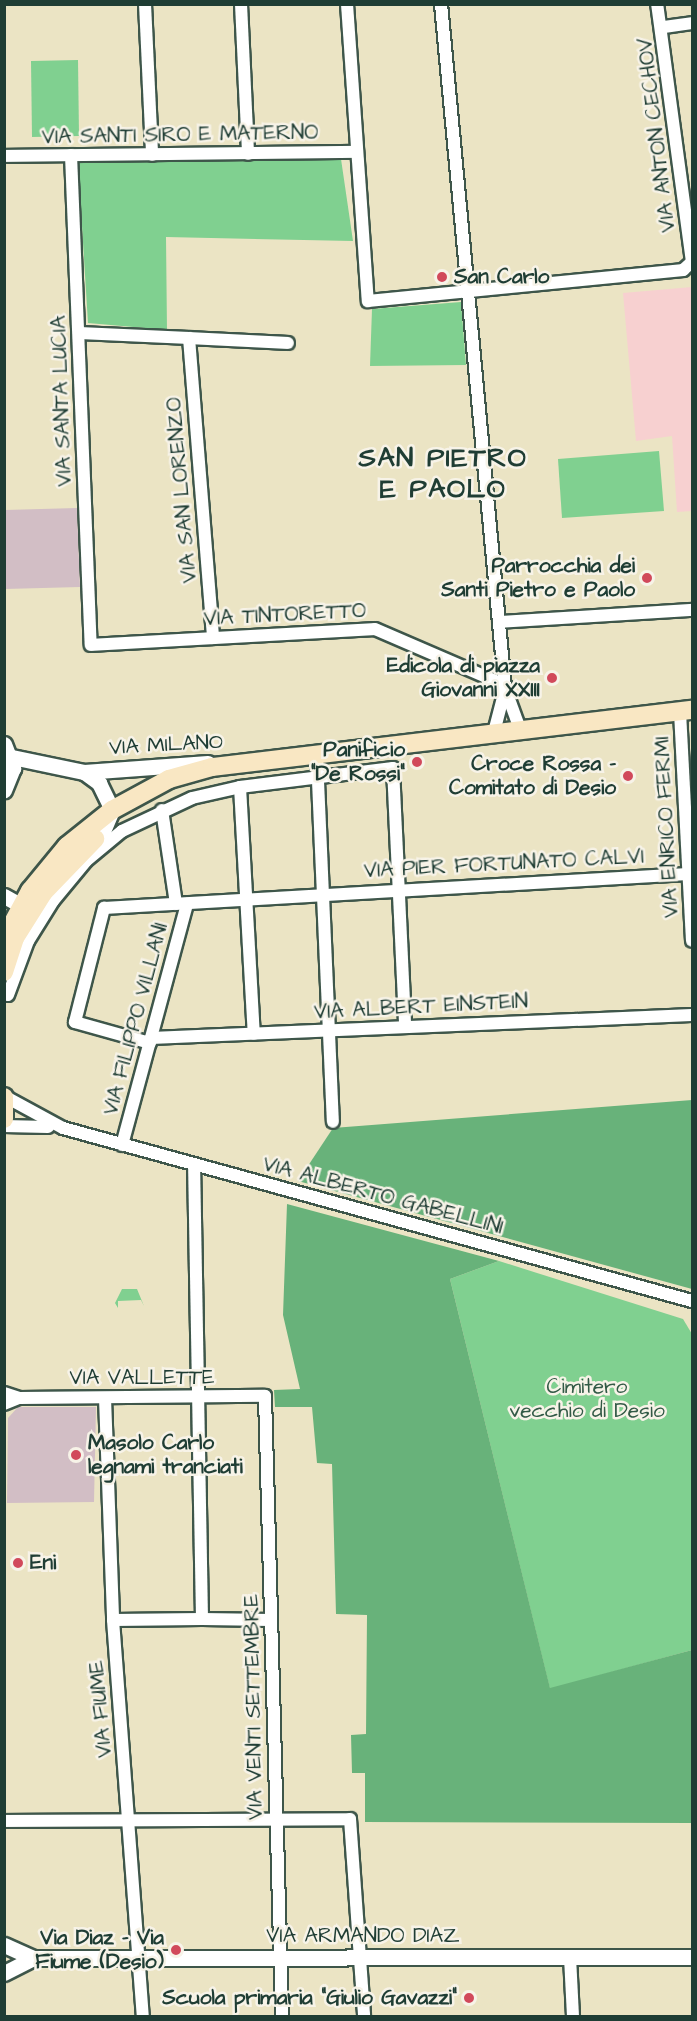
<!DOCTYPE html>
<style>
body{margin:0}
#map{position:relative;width:697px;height:2021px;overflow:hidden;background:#ebe4c4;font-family:"Architects Daughter",sans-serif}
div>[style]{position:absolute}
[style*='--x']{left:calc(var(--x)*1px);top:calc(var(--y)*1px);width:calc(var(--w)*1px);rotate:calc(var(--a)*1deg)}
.built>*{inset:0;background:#f7d0d0}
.industrial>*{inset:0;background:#d2bec5}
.green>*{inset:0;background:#80d090}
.forest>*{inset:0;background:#68b27a}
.roads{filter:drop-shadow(2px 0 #3e564a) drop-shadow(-2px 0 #3e564a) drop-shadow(0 2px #3e564a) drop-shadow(0 -2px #3e564a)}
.minor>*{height:12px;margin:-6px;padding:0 6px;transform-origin:6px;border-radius:6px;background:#fff}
.tertiary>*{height:15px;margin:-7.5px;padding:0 7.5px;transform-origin:7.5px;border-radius:7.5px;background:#fff}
.secondary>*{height:18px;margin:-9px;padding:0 9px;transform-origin:9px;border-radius:9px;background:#f9e7c3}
.dots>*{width:16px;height:16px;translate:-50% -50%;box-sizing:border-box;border:3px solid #f7f3e8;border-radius:50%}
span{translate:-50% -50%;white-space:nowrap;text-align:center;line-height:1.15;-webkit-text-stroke:5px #f7f3e8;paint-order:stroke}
.street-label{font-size:21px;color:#1f3d34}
.poi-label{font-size:21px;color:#1f3d34;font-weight:700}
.left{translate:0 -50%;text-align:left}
.right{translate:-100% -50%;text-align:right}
.park-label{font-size:21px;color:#325a46}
.district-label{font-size:27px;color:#1f3d34;font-weight:700;letter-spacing:1.5px}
.frame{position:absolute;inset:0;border:6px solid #1f3d34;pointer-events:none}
</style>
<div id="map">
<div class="built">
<div style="clip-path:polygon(692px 287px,692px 511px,677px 512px,672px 436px,636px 441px,623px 293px)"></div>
</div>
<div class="industrial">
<div style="clip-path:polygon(77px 508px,80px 587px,5px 589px,5px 510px)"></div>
<div style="clip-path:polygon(18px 1407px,96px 1407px,94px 1502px,7px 1503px,8px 1418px)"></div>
</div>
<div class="green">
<div style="clip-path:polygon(78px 60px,79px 136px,32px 137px,31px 61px)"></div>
<div style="clip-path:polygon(341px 159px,353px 241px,166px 237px,167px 330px,88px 323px,78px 162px)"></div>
<div style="clip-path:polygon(461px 302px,466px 365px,370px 366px,372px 309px)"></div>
<div style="clip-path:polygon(659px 451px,664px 511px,562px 518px,558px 459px)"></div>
<div style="clip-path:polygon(499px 1261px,683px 1319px,692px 1334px,692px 1650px,550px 1689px,450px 1279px)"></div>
<div style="clip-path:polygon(122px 1289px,137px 1289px,144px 1306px,141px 1300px,118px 1301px,118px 1308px,115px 1303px)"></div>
</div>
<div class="forest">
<div style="clip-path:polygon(692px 1100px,692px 1289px,298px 1181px,333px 1128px)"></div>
<div style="clip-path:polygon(287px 1204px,499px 1261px,450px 1279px,550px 1688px,692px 1650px,692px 1823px,365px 1822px,365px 1773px,352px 1773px,351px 1735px,366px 1734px,367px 1615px,336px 1614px,332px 1464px,317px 1463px,312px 1407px,275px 1407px,274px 1390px,300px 1389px,283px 1315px)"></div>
</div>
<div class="roads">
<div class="minor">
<div style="--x:145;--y:4;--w:151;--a:87.3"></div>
<div style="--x:241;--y:4;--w:150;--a:87.3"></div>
<div style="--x:347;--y:4;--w:298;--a:86"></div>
<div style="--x:368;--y:301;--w:317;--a:-5.6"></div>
<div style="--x:683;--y:270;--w:12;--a:-42"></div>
<div style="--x:692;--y:262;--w:260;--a:-97.7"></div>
<div style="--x:441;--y:4;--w:687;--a:84.65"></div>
<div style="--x:505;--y:688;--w:47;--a:70"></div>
<div style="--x:664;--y:27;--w:28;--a:-8"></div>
<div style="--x:71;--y:155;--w:490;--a:87.7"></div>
<div style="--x:91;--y:645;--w:284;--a:-3.2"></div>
<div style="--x:375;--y:629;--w:142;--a:23.3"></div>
<div style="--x:4;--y:156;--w:352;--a:-0.7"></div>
<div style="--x:80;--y:333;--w:109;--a:2.6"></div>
<div style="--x:189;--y:338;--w:301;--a:85.4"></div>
<div style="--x:189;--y:338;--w:99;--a:2.9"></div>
<div style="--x:499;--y:622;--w:193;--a:-3.6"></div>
<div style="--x:680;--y:712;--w:229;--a:87"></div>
<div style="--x:493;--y:736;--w:48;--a:-75.4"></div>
<div style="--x:317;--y:758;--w:364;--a:87.5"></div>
<div style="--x:240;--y:787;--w:247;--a:86.8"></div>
<div style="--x:162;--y:810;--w:95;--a:81.5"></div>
<div style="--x:8;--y:995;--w:58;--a:-69.7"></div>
<div style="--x:28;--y:941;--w:47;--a:-58"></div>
<div style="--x:53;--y:901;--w:52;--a:-50.5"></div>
<div style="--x:86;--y:861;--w:47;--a:-39.8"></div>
<div style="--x:122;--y:831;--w:77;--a:-25.2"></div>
<div style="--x:192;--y:798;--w:49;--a:-12.9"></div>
<div style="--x:240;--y:787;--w:154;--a:-7.1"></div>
<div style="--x:393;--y:768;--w:259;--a:87.3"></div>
<div style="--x:151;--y:1038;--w:541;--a:-2.43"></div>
<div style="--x:150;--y:1043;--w:78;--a:-164.4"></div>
<div style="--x:75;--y:1022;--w:118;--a:-75.7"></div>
<div style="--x:104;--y:908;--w:585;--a:-3.33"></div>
<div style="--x:4;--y:1096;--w:67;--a:28.5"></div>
<div style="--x:63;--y:1128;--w:652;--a:15.38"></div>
<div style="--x:4;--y:1126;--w:44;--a:1.3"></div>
<div style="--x:122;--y:1145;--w:250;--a:-74.9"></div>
<div style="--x:4;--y:1393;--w:16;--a:18"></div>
<div style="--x:19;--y:1398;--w:246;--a:-0.5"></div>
<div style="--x:265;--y:1396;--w:620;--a:88.43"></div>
<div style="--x:105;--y:1398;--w:222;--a:87.9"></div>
<div style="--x:113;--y:1620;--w:397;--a:85.7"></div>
<div style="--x:4;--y:1404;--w:16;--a:-22"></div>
<div style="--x:202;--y:1619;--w:69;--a:0.8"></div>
<div style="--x:113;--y:1620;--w:89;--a:-0.6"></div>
<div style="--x:202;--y:1619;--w:454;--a:-91"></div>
<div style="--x:4;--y:1821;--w:346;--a:-0.3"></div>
<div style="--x:350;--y:1819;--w:197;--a:85.9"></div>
<div style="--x:570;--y:1957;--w:59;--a:87.1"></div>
</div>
<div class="tertiary">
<div style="--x:4;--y:744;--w:26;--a:69"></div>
<div style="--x:13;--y:768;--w:24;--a:112"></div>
<div style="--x:12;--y:757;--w:74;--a:11.8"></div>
<div style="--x:84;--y:772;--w:124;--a:-4.2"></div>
<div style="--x:84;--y:772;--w:19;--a:36"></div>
<div style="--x:99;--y:783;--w:30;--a:64"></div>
<div style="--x:112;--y:810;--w:25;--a:113"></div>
<div style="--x:4;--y:896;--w:18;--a:29"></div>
<div style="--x:20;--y:905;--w:13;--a:-23"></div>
<div style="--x:4;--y:1945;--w:32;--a:24"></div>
<div style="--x:33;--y:1958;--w:659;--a:-0.09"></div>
<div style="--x:4;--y:1973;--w:33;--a:-27"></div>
</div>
<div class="secondary">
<div style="--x:4;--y:939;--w:55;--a:-61.6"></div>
<div style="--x:30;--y:891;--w:58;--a:-50.6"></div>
<div style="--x:67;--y:846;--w:58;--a:-38.7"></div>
<div style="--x:112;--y:810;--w:65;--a:-28.5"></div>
<div style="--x:169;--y:779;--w:45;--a:-15.6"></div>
<div style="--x:212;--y:767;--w:483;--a:-6.8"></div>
<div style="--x:4;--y:972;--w:36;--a:-72"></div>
<div style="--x:15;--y:938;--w:54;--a:-57.8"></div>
<div style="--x:44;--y:892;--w:74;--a:-46.1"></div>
<div style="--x:4;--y:1097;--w:22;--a:90"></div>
</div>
</div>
<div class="dots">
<div style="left:442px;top:277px;background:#d1495b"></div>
<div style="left:647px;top:578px;background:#d1495b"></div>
<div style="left:552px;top:678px;background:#d1495b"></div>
<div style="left:417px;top:762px;background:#d1495b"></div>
<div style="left:628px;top:776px;background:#d1495b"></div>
<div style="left:76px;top:1455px;background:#d1495b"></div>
<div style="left:18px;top:1563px;background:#d1495b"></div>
<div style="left:176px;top:1950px;background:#d1495b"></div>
<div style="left:469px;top:1998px;background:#d1495b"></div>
</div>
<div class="street-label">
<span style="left:180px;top:135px;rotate:-1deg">VIA SANTI SIRO E MATERNO</span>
<span style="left:657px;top:135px;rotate:-97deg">VIA ANTON CECHOV</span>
<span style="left:62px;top:401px;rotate:-92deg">VIA SANTA LUCIA</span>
<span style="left:182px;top:490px;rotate:-95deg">VIA SAN LORENZO</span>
<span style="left:285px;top:615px;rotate:-3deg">VIA TINTORETTO</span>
<span style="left:166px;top:745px;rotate:-3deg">VIA MILANO</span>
<span style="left:667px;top:827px;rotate:-93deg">VIA ENRICO FERMI</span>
<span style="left:504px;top:864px;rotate:-3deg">VIA PIER FORTUNATO CALVI</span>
<span style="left:421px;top:1007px;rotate:-3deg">VIA ALBERT EINSTEIN</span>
<span style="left:136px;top:1019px;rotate:-75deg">VIA FILIPPO VILLANI</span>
<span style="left:383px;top:1196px;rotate:15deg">VIA ALBERTO GABELLINI</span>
<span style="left:142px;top:1378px">VIA VALLETTE</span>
<span style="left:254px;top:1707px;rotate:-91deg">VIA VENTI SETTEMBRE</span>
<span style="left:101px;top:1709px;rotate:-95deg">VIA FIUME</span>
<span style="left:363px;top:1936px">VIA ARMANDO DIAZ</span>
</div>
<div class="poi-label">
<span class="left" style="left:454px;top:277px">San Carlo</span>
<span class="right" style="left:635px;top:578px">Parrocchia dei<br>Santi Pietro e Paolo</span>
<span class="right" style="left:540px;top:678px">Edicola di piazza<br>Giovanni XXIII</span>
<span class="right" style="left:405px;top:762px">Panificio<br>"De Rossi"</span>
<span class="right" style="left:616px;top:776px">Croce Rossa -<br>Comitato di Desio</span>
<span class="left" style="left:88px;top:1455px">Masolo Carlo<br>legnami tranciati</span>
<span class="left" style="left:30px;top:1563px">Eni</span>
<span class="right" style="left:164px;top:1950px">Via Diaz - Via<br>Fiume (Desio)</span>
<span class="right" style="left:457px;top:1998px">Scuola primaria "Giulio Gavazzi"</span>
</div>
<div class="park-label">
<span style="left:587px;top:1399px">Cimitero<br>vecchio di Desio</span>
</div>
<div class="district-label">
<span style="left:443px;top:474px">SAN PIETRO<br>E PAOLO</span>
</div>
<div class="frame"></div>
</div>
